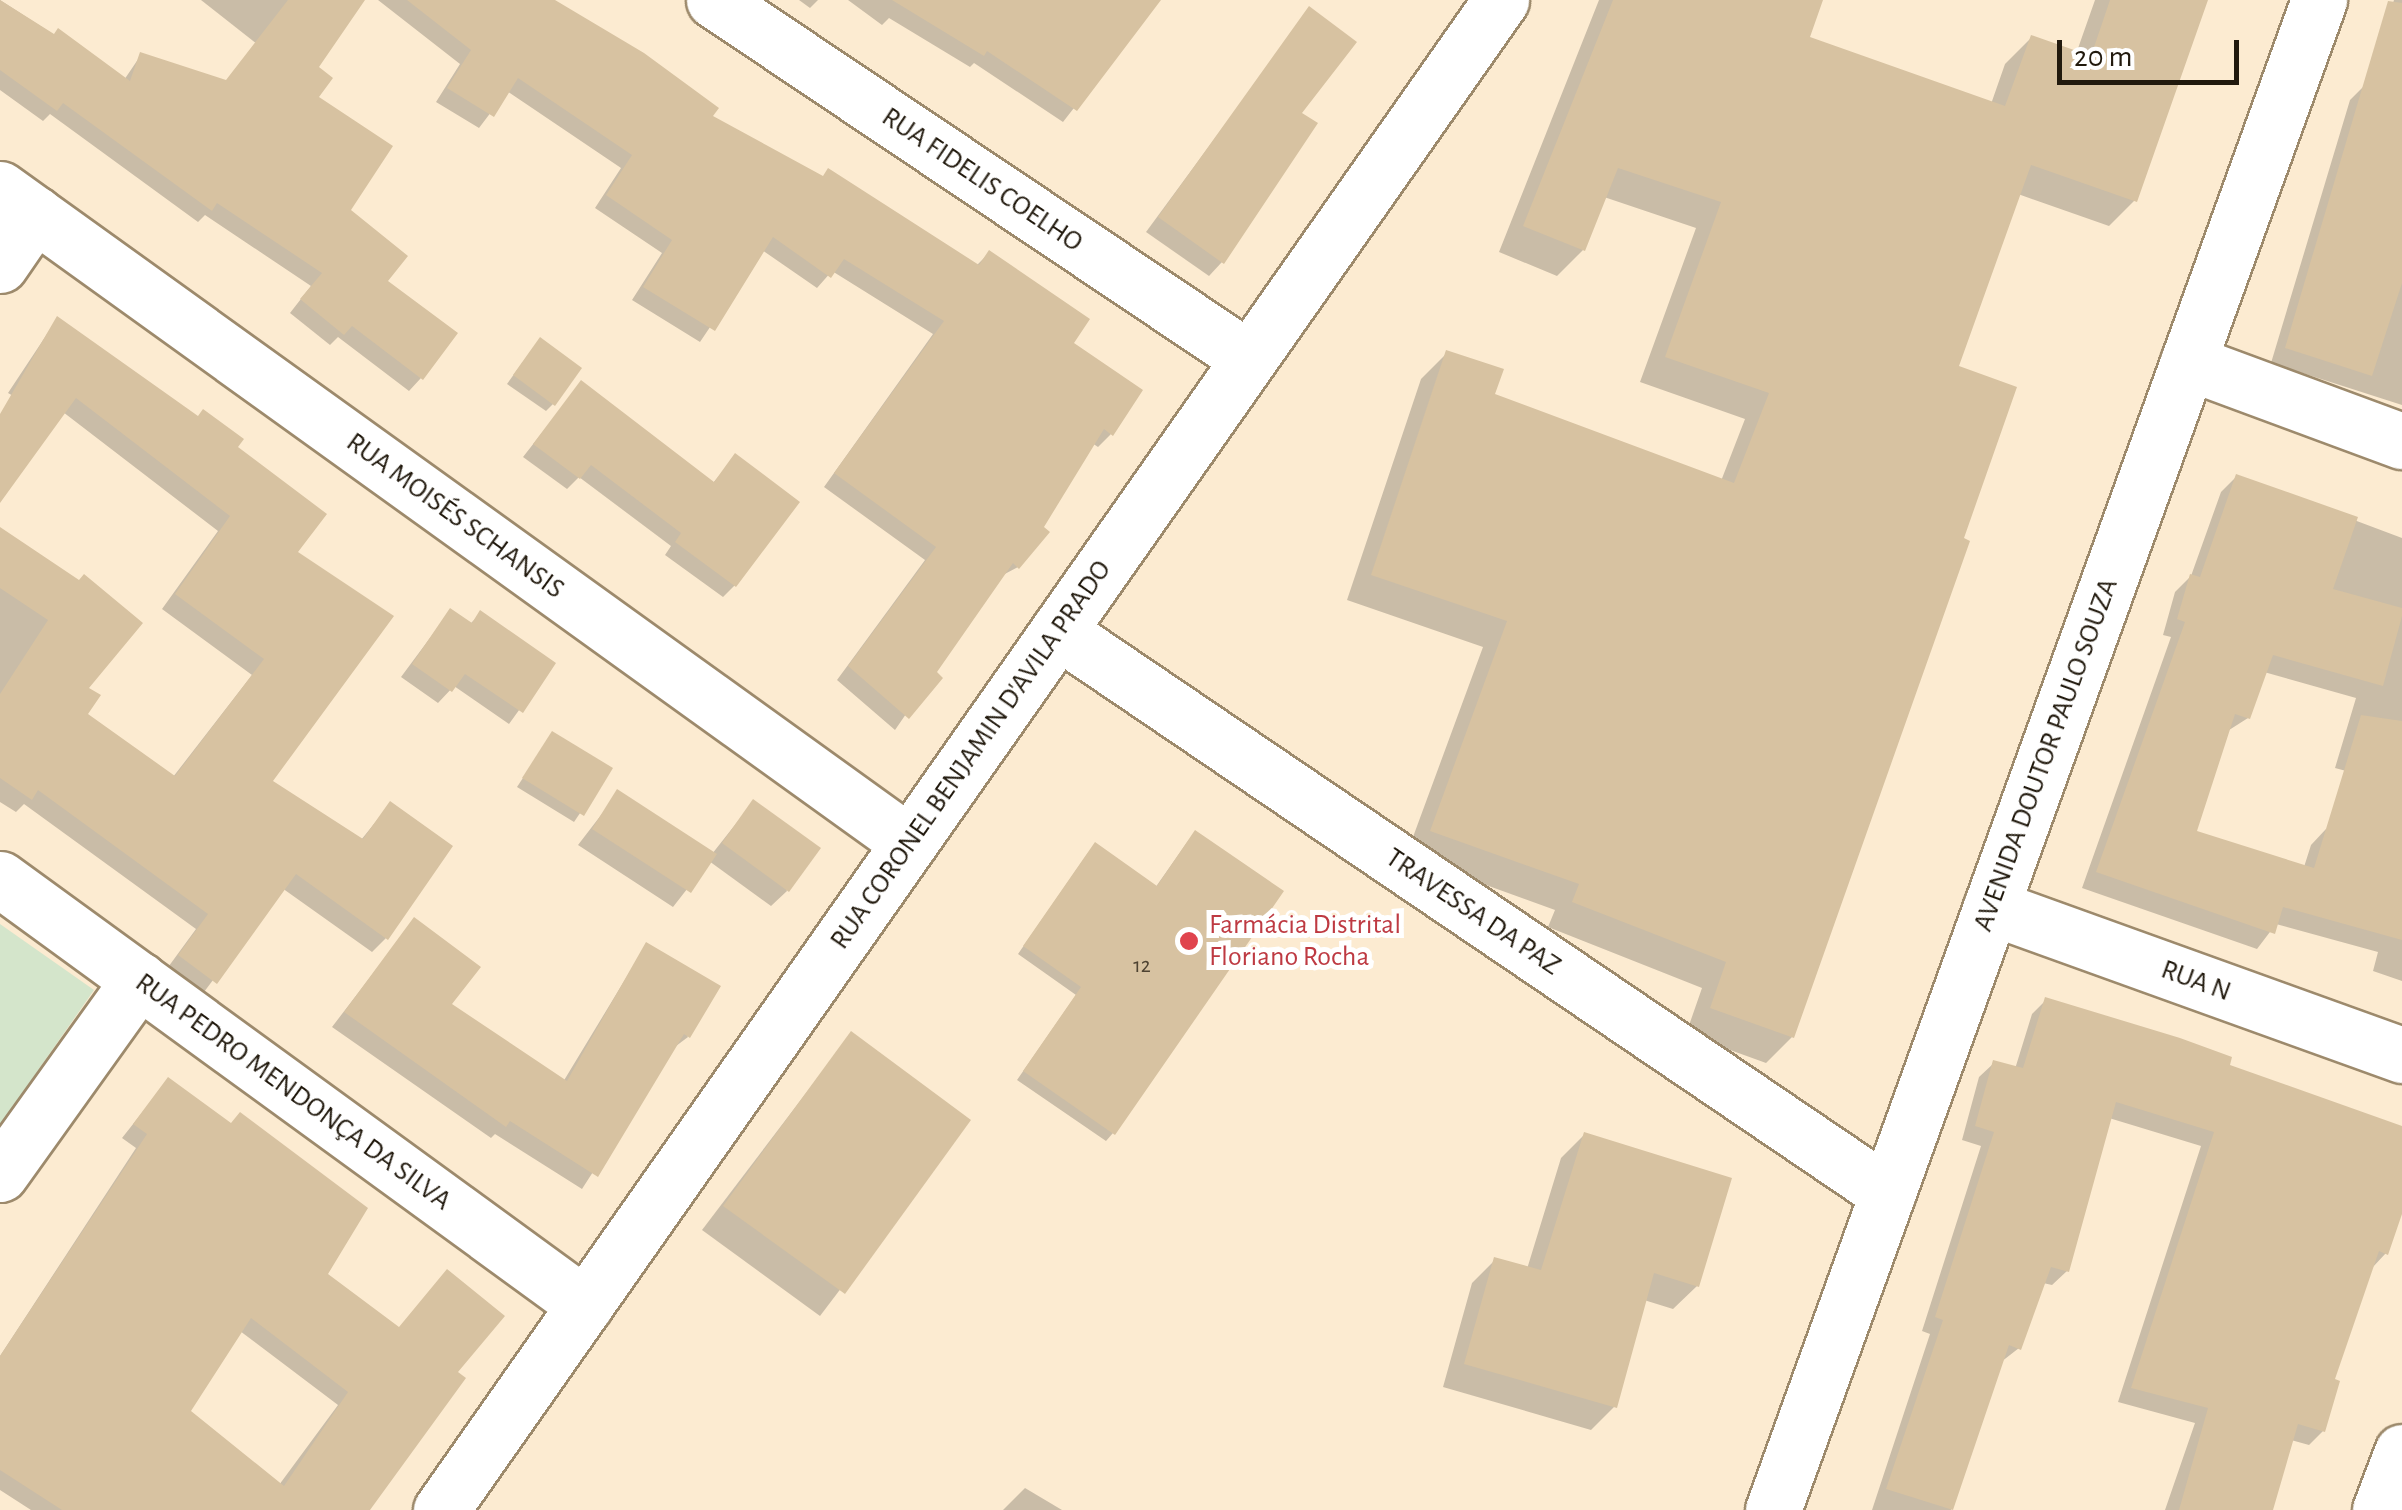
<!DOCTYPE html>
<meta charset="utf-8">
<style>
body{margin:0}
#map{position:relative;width:2402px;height:1510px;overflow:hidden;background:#fcebd1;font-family:"Alegreya Sans",sans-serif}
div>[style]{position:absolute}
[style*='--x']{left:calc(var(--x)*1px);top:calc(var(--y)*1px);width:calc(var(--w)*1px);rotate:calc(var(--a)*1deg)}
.green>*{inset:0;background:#d4e5cb}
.shadow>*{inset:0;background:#0003}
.building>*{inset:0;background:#d7c2a1}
.roads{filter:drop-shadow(2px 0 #9d8a6c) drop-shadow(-2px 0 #9d8a6c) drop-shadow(0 2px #9d8a6c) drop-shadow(0 -2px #9d8a6c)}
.minor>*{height:55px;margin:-27.5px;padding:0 27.5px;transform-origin:27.5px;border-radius:27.5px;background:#fff}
.dots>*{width:28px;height:28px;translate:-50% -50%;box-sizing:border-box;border:5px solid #fff;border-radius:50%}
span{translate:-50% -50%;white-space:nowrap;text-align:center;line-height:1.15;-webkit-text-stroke:10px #fff;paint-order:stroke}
.number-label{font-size:22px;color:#4e4332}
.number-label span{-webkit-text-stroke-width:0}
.street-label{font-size:28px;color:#21190d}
.health-label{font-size:28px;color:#be3a42}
.left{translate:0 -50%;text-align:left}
.scale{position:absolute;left:2057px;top:40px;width:182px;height:45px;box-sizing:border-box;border:5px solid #21190d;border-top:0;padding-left:12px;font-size:30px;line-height:35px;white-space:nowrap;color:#21190d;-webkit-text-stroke:8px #fff;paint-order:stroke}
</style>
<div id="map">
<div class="green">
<div style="clip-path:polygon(0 924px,94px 990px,0 1125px)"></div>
</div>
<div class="shadow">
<div style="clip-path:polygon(0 0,124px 80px,141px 55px,385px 281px,421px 378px,409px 391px,338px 337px,330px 345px,290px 313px,311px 286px,205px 215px,198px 222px,50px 114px,43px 121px,0 90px)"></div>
<div style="clip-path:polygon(201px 0,362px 0,303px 80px)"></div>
<div style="clip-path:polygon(378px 0,552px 0,710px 117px,976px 266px,989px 253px,1070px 344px,1111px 434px,1098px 447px,1092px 443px,1018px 567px,1001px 576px,895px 730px,837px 680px,925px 560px,824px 487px,933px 334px,832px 271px,817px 288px,762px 250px,700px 342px,632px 300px,662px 253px,595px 208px,621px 168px,507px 91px,479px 128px,436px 102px,460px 64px)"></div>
<div style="clip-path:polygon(799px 0,818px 0,810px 8px)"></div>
<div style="clip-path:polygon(848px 0,1158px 0,1063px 122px,974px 63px,970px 67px,889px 18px,882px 25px)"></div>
<div style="clip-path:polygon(1599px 0,1820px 0,1807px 39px,1991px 104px,2005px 64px,2031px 38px,2076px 54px,2095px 0,2205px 0,2134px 201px,2109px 226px,2018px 194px,1956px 368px,1792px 1037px,1766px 1063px,1686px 1034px,1702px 988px,1548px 927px,1555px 910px,1406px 856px,1483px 647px,1347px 600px,1421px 379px,1447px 353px,1492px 395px,1721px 481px,1745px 419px,1640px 382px,1696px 228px,1604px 197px,1583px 250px,1557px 276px,1499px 252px)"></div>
<div style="clip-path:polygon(2394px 0,2402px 0,2402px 405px,2271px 363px,2350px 100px,2365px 85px)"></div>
<div style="clip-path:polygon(1310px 9px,1299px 113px,1222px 262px,1209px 276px,1146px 232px)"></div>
<div style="clip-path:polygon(57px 319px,235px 448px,294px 552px,269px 781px,361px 840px,390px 804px,386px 938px,372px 952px,282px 888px,201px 996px,166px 970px,196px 929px,24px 804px,16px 812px,0 802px,0 530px,86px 688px,84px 715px,173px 777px,252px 675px,162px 609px,218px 531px,63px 412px,0 499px,0 418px,15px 397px,8px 393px)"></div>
<div style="clip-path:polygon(533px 348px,553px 404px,546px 411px,507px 384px)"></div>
<div style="clip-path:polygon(581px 383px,712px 484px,736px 457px,735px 585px,723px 597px,665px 555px,671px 546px,579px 477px,567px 489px,523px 457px)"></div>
<div style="clip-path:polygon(2237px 476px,2402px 538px,2402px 786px,2335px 768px,2356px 698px,2264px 672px,2248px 718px,2226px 732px,2194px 832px,2304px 867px,2311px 845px,2326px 829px,2402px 854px,2402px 981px,2373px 971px,2378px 952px,2276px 924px,2257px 949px,2082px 888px,2171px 637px,2163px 635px,2175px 592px,2191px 576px,2221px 492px)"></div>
<div style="clip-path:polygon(450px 611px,470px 624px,480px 614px,553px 663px,509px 724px,454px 686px,438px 703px,401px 677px)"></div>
<div style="clip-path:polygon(552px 734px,610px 769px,574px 822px,517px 787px)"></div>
<div style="clip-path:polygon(618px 793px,712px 854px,753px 802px,787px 891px,771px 906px,709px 861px,673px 907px,578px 845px)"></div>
<div style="clip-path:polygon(1188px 841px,1113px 1133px,1106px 1141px,1017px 1080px,1076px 995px,1018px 954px,1088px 853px,1155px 888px)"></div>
<div style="clip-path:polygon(414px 920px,449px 1005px,563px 1082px,646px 945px,688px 1037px,672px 1049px,582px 1189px,495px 1134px,491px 1138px,332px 1027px)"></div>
<div style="clip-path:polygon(2046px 1000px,2402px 1129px,2402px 1208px,2386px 1253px,2372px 1268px,2332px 1381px,2323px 1431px,2309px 1445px,2291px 1440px,2270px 1510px,2165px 1510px,2195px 1423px,2118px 1402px,2201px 1146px,2109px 1118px,2067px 1271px,2052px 1285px,2043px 1283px,2019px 1348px,2001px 1362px,1951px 1510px,1872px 1510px,1930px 1334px,1922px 1331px,1981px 1146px,1962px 1140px,1979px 1077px,1994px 1063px,2015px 1069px,2032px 1014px)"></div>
<div style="clip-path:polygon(851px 1034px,968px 1121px,820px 1316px,702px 1230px)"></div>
<div style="clip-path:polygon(evenodd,168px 1080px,325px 1275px,455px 1373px,367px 1510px,31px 1510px,0 1490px,0 1356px,136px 1148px,122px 1138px,168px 1080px,240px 1331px,338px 1405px,279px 1485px,188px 1412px,240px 1331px)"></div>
<div style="clip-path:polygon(1584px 1135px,1697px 1286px,1673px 1309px,1644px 1300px,1614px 1407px,1591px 1430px,1443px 1387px,1472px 1283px,1495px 1260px,1527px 1269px,1561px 1158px)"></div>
<div style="clip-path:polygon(1025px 1488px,1062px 1510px,1003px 1510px)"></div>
</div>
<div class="building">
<div style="clip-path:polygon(0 0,54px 34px,58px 28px,130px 81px,140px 52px,226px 80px,288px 0,365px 0,319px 67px,333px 78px,319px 97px,393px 146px,351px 210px,408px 256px,388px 281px,458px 333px,423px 380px,352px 326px,344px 335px,300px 299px,322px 273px,217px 203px,212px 211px,63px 103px,57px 111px,0 70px)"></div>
<div style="clip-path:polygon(407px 0,555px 0,644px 53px,719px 108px,713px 116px,823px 176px,828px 168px,979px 265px,989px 250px,1090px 319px,1074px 343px,1143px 390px,1113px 436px,1104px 429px,1044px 527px,1050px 532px,1019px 569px,1013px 563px,937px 672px,943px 678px,909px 719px,848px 666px,936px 547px,834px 473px,944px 321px,844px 259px,831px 278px,773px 237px,715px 331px,643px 287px,672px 240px,606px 195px,632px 155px,518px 78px,494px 117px,447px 88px,471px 50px)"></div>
<div style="clip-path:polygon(892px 0,1161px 0,1077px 111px,987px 51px,984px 56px)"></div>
<div style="clip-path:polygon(1613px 0,1823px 0,1810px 37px,2005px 106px,2031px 35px,2091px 56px,2110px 0,2208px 0,2137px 202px,2031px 165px,1959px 366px,2017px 387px,1964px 538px,1970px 541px,1794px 1038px,1710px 1008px,1726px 962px,1572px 902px,1579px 884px,1430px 831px,1507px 621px,1371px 575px,1446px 350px,1504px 369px,1495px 394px,1734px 483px,1769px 393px,1665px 357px,1721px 202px,1618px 168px,1585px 251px,1523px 226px)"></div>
<div style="clip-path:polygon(2388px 1px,2402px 3px,2402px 283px,2372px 376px,2285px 348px)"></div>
<div style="clip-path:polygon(1309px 6px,1357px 42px,1302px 113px,1318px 123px,1224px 264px,1158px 217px)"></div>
<div style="clip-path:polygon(57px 316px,198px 416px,203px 409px,244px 439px,238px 447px,327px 514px,298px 552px,394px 616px,273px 781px,363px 839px,390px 801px,453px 846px,388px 940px,296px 874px,217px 984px,178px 955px,208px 914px,38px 790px,32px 800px,0 778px,0 694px,48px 620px,0 588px,0 527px,79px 580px,84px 574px,143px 623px,89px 688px,101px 695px,88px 714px,175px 776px,264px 659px,175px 594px,230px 516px,76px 398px,0 503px,0 414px)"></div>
<div style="clip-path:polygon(540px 337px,582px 368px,555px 406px,513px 375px)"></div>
<div style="clip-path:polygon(581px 380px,714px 482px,735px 453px,800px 502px,736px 587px,675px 542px,681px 533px,591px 465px,580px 479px,533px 444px)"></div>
<div style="clip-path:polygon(2236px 474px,2358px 517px,2333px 589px,2402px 608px,2402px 616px,2383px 686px,2273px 655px,2250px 719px,2235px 714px,2197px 831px,2314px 868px,2361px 715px,2402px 721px,2402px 940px,2283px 907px,2275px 934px,2096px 872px,2185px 622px,2177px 619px,2190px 574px,2200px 577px)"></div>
<div style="clip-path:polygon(450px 608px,472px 623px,480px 610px,556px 663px,523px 713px,465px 674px,452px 692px,412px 664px)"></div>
<div style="clip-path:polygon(552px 731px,613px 768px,584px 816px,522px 778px)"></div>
<div style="clip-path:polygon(617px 789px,717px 854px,691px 893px,592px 829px)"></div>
<div style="clip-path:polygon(753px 799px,821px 848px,789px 892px,722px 843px)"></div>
<div style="clip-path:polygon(1195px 830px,1284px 891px,1115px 1135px,1023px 1071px,1081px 987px,1023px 946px,1095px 842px,1157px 886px)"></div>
<div style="clip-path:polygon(414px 917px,481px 967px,452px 1004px,567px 1081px,646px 942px,721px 986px,690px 1038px,684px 1034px,598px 1177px,510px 1121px,506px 1127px,344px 1012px)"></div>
<div style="clip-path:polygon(2045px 997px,2180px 1038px,2232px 1057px,2230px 1065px,2402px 1126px,2402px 1214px,2388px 1255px,2379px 1251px,2335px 1379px,2340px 1381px,2325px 1432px,2298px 1424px,2273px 1510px,2179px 1510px,2208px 1408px,2131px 1388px,2214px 1132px,2116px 1102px,2069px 1272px,2051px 1267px,2021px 1350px,2009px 1345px,1953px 1510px,1886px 1489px,1943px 1320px,1935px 1317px,1994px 1132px,1975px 1126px,1993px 1060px,2023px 1068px)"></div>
<div style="clip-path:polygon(851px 1031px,971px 1120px,845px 1294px,723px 1206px)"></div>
<div style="clip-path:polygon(evenodd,168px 1077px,231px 1123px,240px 1112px,368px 1208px,328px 1274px,399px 1327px,447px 1269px,505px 1316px,458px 1372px,466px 1378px,370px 1510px,62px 1510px,0 1470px,0 1356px,147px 1134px,133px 1124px,168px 1077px,251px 1318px,348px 1392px,284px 1486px,191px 1411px,251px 1318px)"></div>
<div style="clip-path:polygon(1584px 1132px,1732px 1178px,1699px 1287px,1654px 1273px,1617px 1408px,1464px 1364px,1494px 1257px,1541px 1270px)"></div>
</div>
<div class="roads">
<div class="minor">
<div style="--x:714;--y:0;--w:644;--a:33.86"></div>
<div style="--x:0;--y:189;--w:1120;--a:35.73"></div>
<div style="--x:0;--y:265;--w:62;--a:-55.5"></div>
<div style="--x:2188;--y:362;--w:228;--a:20.3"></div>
<div style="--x:1058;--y:631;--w:1002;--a:34.13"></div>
<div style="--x:0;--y:879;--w:724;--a:36.06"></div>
<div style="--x:1991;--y:907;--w:437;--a:19.8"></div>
<div style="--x:0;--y:1174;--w:239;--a:-54.4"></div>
<div style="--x:441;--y:1510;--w:1845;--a:-54.93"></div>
<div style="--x:1773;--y:1510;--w:1606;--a:-70.12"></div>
<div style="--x:2380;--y:1510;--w:62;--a:-69.2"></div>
</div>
</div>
<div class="dots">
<div style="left:1189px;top:941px;background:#e0444e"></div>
</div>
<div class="number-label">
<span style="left:1142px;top:966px">12</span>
</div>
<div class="street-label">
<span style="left:982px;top:180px;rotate:34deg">RUA FIDELIS COELHO</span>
<span style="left:455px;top:516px;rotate:36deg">RUA MOISÉS SCHANSIS</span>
<span style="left:971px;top:755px;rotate:-55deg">RUA CORONEL BENJAMIN D'AVILA PRADO</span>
<span style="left:2046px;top:755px;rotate:-70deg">AVENIDA DOUTOR PAULO SOUZA</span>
<span style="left:1473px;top:912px;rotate:34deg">TRAVESSA DA PAZ</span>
<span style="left:2196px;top:981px;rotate:20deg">RUA N</span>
<span style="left:293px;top:1092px;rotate:36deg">RUA PEDRO MENDONÇA DA SILVA</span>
</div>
<div class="health-label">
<span class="left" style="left:1209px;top:941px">Farmácia Distrital<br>Floriano Rocha</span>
</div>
<div class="scale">20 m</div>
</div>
